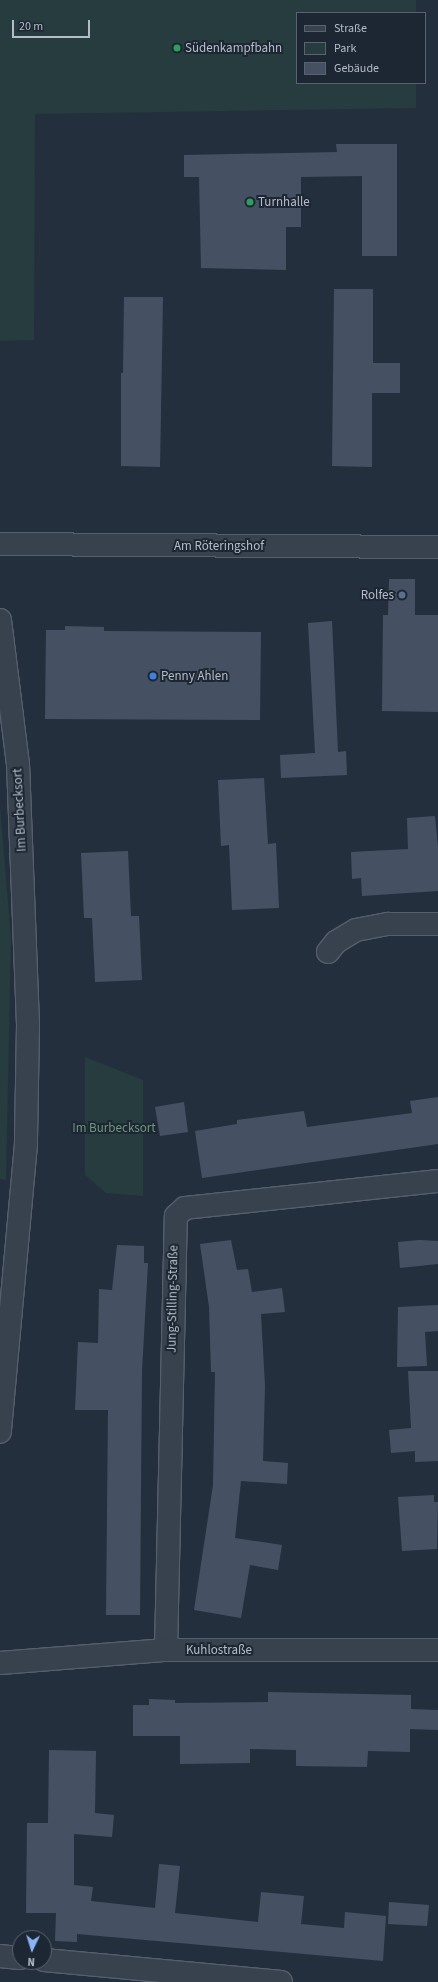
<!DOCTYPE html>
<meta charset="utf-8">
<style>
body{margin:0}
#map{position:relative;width:438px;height:1982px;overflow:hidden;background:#242f3e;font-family:"Source Sans 3",sans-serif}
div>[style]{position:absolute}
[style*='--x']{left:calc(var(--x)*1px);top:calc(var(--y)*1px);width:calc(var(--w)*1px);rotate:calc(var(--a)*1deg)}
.green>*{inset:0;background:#263c3f}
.building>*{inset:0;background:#455162}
.roads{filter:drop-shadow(1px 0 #565f6c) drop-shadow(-1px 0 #565f6c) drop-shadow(0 1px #565f6c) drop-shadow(0 -1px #565f6c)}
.street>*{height:22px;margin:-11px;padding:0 11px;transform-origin:11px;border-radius:11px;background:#38414e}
.dots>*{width:11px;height:11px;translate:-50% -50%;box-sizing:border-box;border:2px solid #1d2633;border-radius:50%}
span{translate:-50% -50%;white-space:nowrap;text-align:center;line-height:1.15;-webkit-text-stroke:4px #1d2633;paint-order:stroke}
.poi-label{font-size:13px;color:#b4bcc9}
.left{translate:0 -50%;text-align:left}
.right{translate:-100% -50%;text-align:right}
.street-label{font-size:13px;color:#b4bcc9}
.park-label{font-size:13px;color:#6b9a76}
.legend{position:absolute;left:296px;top:12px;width:130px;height:72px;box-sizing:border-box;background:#1d2633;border:1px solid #59626f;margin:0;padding:5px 7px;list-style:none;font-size:12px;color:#b4bcc9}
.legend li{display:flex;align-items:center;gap:8px;height:20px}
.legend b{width:20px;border:1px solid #59626f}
.north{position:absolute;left:12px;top:1930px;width:40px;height:40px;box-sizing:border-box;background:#1d2633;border:1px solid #59626f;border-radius:50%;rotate:184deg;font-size:11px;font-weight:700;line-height:16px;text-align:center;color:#b4bcc9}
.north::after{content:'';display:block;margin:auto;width:14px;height:18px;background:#8ab4f8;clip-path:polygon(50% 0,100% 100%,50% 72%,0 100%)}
.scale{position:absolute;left:12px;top:20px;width:78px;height:18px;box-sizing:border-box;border:2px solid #b4bcc9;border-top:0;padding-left:5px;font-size:12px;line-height:14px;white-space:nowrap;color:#b4bcc9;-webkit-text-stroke:3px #1d2633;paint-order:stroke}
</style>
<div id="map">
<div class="green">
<div style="clip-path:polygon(0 0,416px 0,416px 13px,297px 13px,297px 83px,416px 83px,416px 108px,35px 114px,34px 340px,0 341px)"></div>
<div style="clip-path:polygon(0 806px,11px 938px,6px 1180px,0 1179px)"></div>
<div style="clip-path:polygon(85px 1057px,143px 1080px,143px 1196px,106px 1193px,85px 1175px)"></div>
</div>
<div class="building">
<div style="clip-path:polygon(336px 144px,397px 144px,397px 256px,362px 256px,362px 176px,301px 177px,301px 227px,286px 227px,286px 270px,201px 268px,199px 177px,184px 177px,184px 155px,337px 152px)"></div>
<div style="clip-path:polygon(334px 289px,373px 289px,373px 363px,400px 363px,400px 393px,372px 393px,372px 467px,332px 466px)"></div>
<div style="clip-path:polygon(124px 297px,163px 297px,160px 467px,121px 466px,121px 373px,123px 373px)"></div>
<div style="clip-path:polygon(389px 579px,415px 579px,415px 615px,438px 615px,438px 712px,382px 711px,383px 615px,388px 615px)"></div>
<div style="clip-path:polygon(332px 621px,338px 752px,346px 751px,347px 775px,281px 778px,280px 755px,315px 753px,308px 623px)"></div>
<div style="clip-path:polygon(65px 626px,104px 627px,104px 631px,261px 632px,260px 720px,45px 719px,46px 630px,65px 630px)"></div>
<div style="clip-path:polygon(264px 778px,268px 844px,276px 843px,279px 908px,232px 910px,229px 845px,221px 846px,218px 780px)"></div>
<div style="clip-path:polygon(435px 816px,438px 847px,438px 891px,362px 896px,361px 878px,352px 879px,351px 852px,408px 849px,407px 818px)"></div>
<div style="clip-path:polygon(128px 851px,131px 916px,139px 916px,142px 980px,95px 982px,92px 918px,84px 918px,81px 853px)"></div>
<div style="clip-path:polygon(438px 1097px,438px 1144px,202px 1178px,195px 1131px,237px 1124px,237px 1120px,304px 1111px,307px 1127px,412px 1113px,410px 1101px)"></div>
<div style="clip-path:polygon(184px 1102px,188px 1132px,160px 1136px,155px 1107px)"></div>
<div style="clip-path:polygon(231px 1240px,237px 1270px,248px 1269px,252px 1292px,282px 1288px,285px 1312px,261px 1314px,265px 1386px,263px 1461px,288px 1463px,287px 1484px,241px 1481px,235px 1538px,282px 1545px,278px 1570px,250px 1565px,241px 1618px,194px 1610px,213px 1485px,215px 1372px,211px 1372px,209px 1307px,200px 1244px)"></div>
<div style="clip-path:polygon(419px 1240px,438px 1241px,438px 1264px,400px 1268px,398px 1242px)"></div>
<div style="clip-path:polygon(117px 1245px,144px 1246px,144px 1263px,148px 1263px,142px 1371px,140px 1615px,106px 1615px,108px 1410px,75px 1410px,78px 1342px,98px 1343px,99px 1289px,112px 1290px)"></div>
<div style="clip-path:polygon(438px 1305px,438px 1331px,425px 1332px,427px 1366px,397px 1367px,398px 1307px)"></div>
<div style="clip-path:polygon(408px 1371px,438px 1371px,438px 1461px,415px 1462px,415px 1451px,391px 1453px,389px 1430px,411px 1428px)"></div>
<div style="clip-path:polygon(434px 1495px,434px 1502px,438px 1502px,437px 1549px,402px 1551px,398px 1497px)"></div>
<div style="clip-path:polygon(268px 1692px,411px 1695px,411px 1709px,438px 1710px,438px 1730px,410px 1729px,410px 1752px,368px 1751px,367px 1767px,296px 1766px,296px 1750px,250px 1749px,250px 1763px,180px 1764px,180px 1736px,133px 1736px,133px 1705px,149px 1705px,149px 1699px,175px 1700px,175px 1703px,268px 1702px)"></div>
<div style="clip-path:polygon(49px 1750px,96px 1751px,95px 1813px,114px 1815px,112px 1837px,74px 1834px,74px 1885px,93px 1887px,91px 1901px,155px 1908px,159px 1864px,180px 1866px,175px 1913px,258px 1922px,261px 1892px,304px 1896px,301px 1924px,344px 1928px,345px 1912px,386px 1916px,383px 1961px,77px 1934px,77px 1942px,55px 1941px,56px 1913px,26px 1913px,27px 1823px,48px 1823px)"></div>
<div style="clip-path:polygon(389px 1902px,429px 1905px,427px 1926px,388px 1924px)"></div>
</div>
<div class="roads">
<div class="street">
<div style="--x:0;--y:544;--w:438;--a:0.4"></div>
<div style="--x:0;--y:620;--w:145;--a:82.9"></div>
<div style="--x:18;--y:764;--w:261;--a:87.8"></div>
<div style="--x:28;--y:1025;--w:119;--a:91"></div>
<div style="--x:26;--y:1144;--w:289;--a:95.2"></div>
<div style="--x:328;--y:952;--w:13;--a:-51"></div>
<div style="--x:336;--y:942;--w:23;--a:-31"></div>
<div style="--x:356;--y:930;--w:33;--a:-11"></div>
<div style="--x:388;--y:924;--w:50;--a:0"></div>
<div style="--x:166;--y:1650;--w:434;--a:-88.7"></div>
<div style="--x:176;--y:1216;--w:12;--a:-42"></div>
<div style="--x:185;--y:1208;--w:254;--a:-6.1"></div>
<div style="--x:0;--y:1663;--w:167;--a:-4.5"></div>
<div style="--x:166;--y:1650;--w:272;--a:0"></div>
<div style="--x:0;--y:1956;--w:20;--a:6"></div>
<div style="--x:44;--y:1960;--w:238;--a:5.3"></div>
</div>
</div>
<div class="dots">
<div style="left:177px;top:48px;background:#2e9e5b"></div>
<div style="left:250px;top:202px;background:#2e9e5b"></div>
<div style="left:402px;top:595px;background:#5c6f8a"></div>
<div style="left:153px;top:676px;background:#3f7fe0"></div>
</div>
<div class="poi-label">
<span class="left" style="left:185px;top:48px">Südenkampfbahn</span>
<span class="left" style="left:258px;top:202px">Turnhalle</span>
<span class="right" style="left:394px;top:595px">Rolfes</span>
<span class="left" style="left:161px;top:676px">Penny Ahlen</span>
</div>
<div class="street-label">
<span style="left:219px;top:546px">Am Röteringshof</span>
<span style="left:20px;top:810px;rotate:-93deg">Im Burbecksort</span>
<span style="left:173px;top:1299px;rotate:-89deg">Jung-Stilling-Straße</span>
<span style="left:219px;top:1650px">Kuhlostraße</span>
</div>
<div class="park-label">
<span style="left:114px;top:1128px">Im Burbecksort</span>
</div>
<ul class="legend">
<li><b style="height:5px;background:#38414e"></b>Straße</li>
<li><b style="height:11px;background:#263c3f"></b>Park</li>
<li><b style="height:11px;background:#455162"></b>Gebäude</li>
</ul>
<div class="north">N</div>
<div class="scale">20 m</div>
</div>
